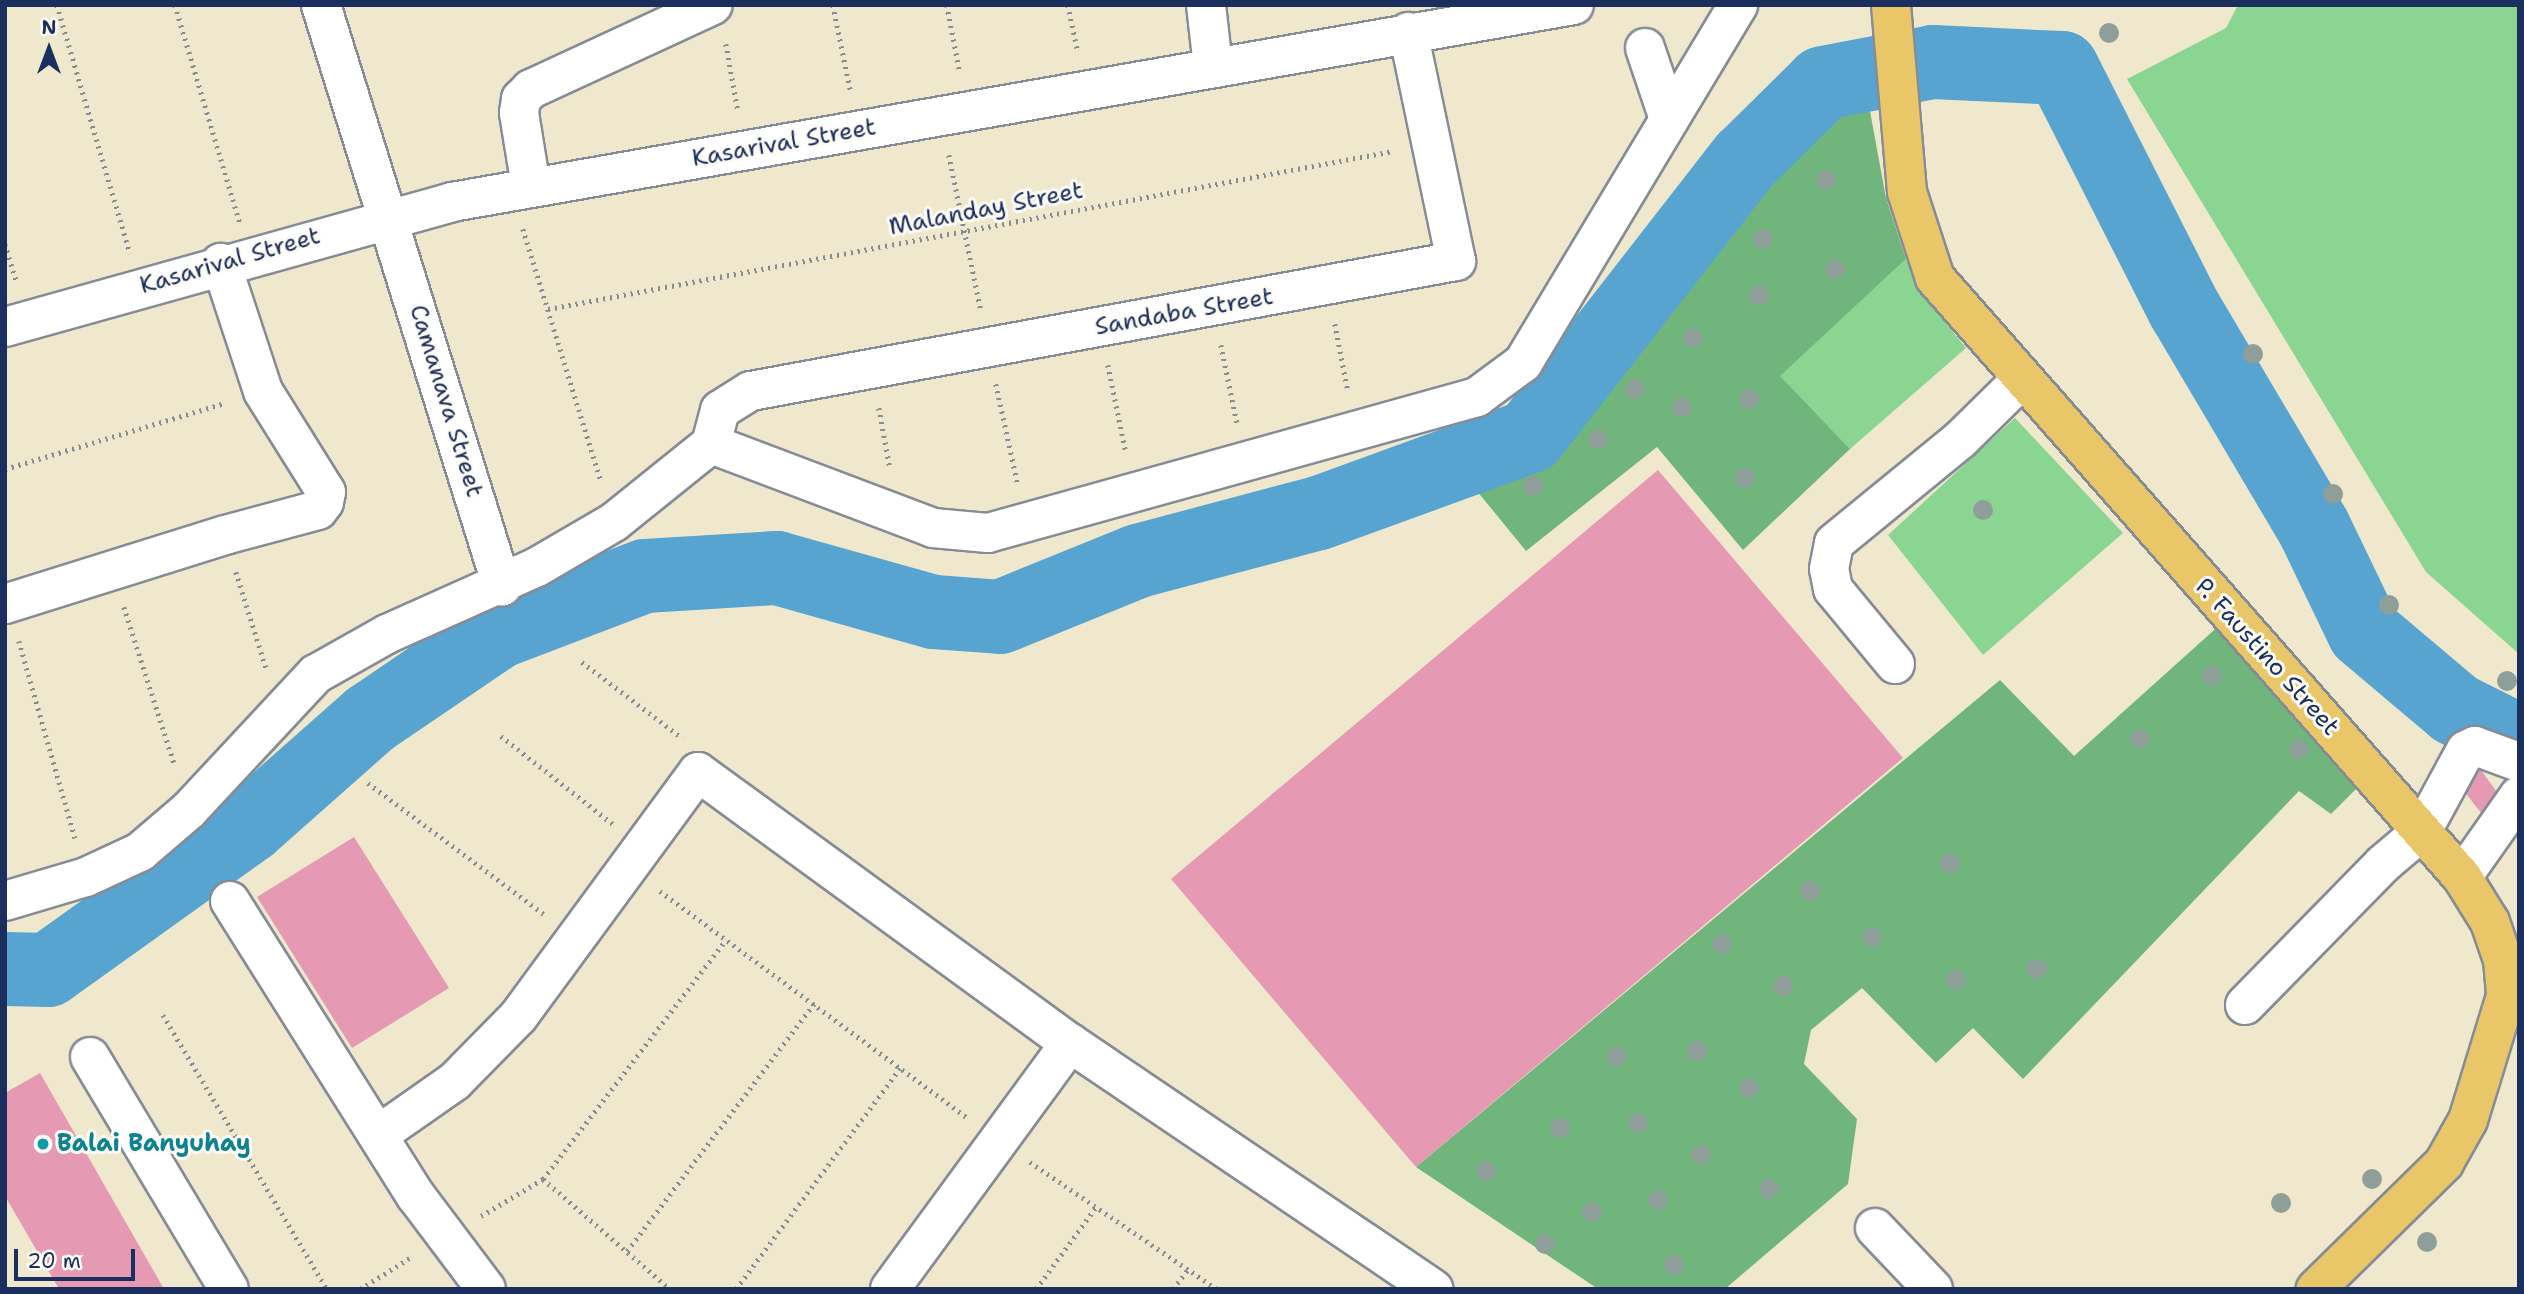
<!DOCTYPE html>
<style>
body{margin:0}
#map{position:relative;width:2524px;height:1294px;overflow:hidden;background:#f0e8cd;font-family:"Shantell Sans",sans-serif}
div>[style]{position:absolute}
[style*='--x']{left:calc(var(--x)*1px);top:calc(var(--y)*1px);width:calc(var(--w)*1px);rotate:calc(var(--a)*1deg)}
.green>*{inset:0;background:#8bd592}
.forest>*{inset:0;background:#70b67c}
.river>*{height:74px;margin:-37px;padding:0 37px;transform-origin:37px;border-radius:37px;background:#58a4d1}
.building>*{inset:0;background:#e699b3}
.path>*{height:4.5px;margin-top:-2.25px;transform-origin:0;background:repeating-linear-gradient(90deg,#868c96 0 2px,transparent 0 7px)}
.roads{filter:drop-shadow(2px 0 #868c96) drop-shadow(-2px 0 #868c96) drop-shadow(0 2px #868c96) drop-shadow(0 -2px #868c96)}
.minor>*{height:38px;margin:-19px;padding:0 19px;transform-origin:19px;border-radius:19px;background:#fff}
.major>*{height:38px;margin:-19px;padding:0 19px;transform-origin:19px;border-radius:19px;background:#e9c769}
.trees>*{width:20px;height:20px;margin:-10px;border-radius:50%;background:#8e9e99}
.dots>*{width:19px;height:19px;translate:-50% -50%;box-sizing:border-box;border:4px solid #fdfcf7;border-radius:50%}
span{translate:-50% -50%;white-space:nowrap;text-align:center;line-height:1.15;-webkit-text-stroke:6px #fdfcf7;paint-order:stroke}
.street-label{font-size:24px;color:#1b2f5e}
.culture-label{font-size:24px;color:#0d838f;font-weight:700}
.left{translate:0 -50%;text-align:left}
.frame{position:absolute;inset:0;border:7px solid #1b2f5e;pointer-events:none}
.north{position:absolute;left:14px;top:14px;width:70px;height:70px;-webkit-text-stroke:5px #fdfcf7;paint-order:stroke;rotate:0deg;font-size:19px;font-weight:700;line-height:28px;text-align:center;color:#1b2f5e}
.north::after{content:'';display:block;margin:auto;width:24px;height:32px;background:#1b2f5e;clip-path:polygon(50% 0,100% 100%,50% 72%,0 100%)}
.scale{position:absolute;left:14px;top:1249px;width:121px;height:32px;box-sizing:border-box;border:4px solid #1b2f5e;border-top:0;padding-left:9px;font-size:21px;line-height:24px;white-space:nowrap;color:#1b2f5e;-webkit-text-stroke:5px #fdfcf7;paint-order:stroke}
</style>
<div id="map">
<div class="green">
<div style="clip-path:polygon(2238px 5px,2519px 5px,2519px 654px,2426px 572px,2127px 79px,2226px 28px)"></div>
<div style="clip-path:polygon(1906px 259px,1922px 294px,1966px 348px,1850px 449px,1779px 376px)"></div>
<div style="clip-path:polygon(2015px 418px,2123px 533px,1983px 655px,1888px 535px)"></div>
</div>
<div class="forest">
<div style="clip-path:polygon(1867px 95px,1886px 198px,1906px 259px,1780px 376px,1850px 449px,1743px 550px,1657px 447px,1526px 551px,1463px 474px,1541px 447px,1756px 172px,1832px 101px)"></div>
<div style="clip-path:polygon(2223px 622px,2363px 782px,2331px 814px,2299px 791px,2023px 1079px,1973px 1028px,1936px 1063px,1862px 988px,1811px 1030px,1804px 1064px,1857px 1119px,1848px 1184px,1725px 1289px,1598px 1289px,1416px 1167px,2000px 680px,2074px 756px)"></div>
</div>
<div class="river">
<div style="--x:5;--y:969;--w:43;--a:1.3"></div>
<div style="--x:48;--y:970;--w:247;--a:-35.6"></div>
<div style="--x:249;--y:826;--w:162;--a:-41.5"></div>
<div style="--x:370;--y:719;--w:155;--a:-34.2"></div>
<div style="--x:498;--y:632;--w:157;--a:-20.9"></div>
<div style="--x:645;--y:576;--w:132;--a:-3.5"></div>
<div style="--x:777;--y:568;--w:163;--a:15.7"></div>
<div style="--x:934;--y:612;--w:66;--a:4.3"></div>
<div style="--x:1000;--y:617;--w:149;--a:-22.1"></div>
<div style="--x:1138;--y:561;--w:187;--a:-14.9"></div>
<div style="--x:1319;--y:513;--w:225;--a:-20"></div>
<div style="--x:1530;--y:436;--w:351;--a:-52.1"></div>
<div style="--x:1746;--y:159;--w:108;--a:-44.6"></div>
<div style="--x:1823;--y:83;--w:112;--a:-10.8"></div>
<div style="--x:1933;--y:62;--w:129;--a:2.7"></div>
<div style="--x:2062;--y:68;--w:271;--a:63.1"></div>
<div style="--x:2185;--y:310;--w:253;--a:59.4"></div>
<div style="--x:2314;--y:528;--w:115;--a:64.3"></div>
<div style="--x:2364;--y:632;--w:119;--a:40.2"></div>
<div style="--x:2455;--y:709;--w:72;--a:26.6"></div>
</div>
<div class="building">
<div style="clip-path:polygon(1658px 470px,1903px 758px,1416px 1167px,1171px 879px)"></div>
<div style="clip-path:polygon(2478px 766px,2505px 803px,2485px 818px,2457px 782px)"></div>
<div style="clip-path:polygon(354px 837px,449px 988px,352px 1048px,257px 897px)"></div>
<div style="clip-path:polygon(40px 1073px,164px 1289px,59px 1289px,5px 1196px,5px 1093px)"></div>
</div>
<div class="path">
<div style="--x:57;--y:5;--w:259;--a:73.6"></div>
<div style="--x:175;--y:5;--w:227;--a:73.4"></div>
<div style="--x:833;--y:5;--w:90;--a:78.4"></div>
<div style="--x:947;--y:5;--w:69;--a:79.2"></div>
<div style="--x:1068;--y:5;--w:48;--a:78"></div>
<div style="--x:726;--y:44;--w:68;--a:79.8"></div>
<div style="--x:949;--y:155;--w:159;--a:78.4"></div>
<div style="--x:523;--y:229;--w:264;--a:72.8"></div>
<div style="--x:5;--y:244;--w:41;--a:72.9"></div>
<div style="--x:548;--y:309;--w:860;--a:-10.59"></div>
<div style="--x:1335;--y:324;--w:68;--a:79"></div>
<div style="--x:1221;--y:345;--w:79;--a:78.3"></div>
<div style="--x:1108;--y:365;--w:90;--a:78.4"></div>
<div style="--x:996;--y:384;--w:103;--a:77.7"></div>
<div style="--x:879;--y:408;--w:61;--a:79.6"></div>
<div style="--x:5;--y:469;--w:230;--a:-16.7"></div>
<div style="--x:236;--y:572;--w:104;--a:72.6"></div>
<div style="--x:124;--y:607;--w:167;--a:72.2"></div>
<div style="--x:19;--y:641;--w:205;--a:74.1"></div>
<div style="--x:582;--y:662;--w:126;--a:37.2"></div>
<div style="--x:501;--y:736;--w:142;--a:38.2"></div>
<div style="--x:368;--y:783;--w:219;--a:36.7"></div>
<div style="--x:660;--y:891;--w:383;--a:36.4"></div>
<div style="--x:163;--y:1015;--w:319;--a:59.1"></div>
<div style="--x:1030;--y:1162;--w:226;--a:34.2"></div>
<div style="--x:543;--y:1179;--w:168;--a:40.9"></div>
<div style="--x:481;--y:1216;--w:72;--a:-30.8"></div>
<div style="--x:543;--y:1179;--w:301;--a:-52.6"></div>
<div style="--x:627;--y:1251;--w:310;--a:-52.9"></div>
<div style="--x:360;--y:1289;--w:62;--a:-31.9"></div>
<div style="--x:736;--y:1289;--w:275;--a:-53.4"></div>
<div style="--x:1036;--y:1289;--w:102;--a:-53.8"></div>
<div style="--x:1173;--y:1289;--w:25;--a:-53"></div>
</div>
<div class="roads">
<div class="minor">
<div style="--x:321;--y:5;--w:609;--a:72.7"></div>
<div style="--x:1206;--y:5;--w:61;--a:83.5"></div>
<div style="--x:1645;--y:48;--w:75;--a:71.3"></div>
<div style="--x:531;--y:187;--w:75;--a:-99.2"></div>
<div style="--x:519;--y:113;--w:14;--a:-82"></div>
<div style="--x:521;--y:99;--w:14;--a:-45"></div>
<div style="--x:531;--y:89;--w:200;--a:-24.8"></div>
<div style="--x:5;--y:327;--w:464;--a:-15.6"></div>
<div style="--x:452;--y:202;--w:1139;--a:-9.96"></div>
<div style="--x:711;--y:444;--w:237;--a:20.7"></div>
<div style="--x:933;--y:528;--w:55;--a:5.2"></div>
<div style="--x:988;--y:533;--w:508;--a:-15.54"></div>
<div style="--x:1477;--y:397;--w:57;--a:-36.5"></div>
<div style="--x:1523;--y:363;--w:418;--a:-59"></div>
<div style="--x:711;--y:444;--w:35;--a:-75"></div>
<div style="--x:720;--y:410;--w:36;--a:-32"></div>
<div style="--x:751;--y:391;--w:717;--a:-10.45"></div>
<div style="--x:1456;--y:261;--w:234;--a:-101.8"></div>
<div style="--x:5;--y:604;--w:231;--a:-17.4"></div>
<div style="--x:225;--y:535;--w:96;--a:-15"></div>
<div style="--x:318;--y:510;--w:10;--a:-53"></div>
<div style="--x:324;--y:502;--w:10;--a:-79"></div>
<div style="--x:326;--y:492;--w:119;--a:-122"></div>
<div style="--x:263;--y:391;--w:135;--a:-108.2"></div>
<div style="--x:1895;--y:664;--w:97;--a:-129.6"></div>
<div style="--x:1833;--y:589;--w:20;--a:-101"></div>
<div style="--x:1829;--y:569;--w:26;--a:-79"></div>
<div style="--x:1834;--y:543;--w:164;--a:-39.3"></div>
<div style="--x:1961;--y:439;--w:84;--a:-44.5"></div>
<div style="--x:2462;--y:877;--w:99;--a:-54.9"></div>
<div style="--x:5;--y:901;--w:84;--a:-16.5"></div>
<div style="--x:86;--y:877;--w:60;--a:-24.8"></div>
<div style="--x:140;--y:852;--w:65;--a:-40.6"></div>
<div style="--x:189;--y:810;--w:186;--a:-47"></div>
<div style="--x:316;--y:674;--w:81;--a:-29.4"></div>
<div style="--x:387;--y:634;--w:164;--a:-24.1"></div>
<div style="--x:537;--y:567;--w:89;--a:-30.3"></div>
<div style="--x:614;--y:522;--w:124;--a:-38.8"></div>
<div style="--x:230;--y:901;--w:349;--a:57.8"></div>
<div style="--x:416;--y:1196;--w:116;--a:53"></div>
<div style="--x:2245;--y:1005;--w:197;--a:-45.6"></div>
<div style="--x:2383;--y:864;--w:51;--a:-40.2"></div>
<div style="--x:2422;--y:831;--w:92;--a:-61.5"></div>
<div style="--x:2466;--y:750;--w:10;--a:-24"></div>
<div style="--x:2475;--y:746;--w:47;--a:20"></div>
<div style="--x:90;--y:1057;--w:270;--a:59.1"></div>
<div style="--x:378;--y:1135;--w:94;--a:-35"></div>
<div style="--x:455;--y:1081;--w:90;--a:-45.5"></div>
<div style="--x:518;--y:1017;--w:304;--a:-53.7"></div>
<div style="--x:698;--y:772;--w:460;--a:36.1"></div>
<div style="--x:1070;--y:1043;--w:439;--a:34.1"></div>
<div style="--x:1875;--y:1228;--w:84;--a:46.4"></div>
<div style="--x:890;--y:1289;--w:305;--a:-53.8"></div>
</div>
<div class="major">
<div style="--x:1891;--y:5;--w:188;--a:85.1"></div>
<div style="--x:1907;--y:192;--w:90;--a:72"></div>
<div style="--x:1935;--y:278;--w:798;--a:48.66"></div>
<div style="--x:2462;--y:877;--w:53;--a:58.1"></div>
<div style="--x:2490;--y:922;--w:40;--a:71.1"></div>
<div style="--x:2503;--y:960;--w:36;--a:85"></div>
<div style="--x:2506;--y:996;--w:130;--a:107"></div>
<div style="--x:2468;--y:1120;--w:49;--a:119.2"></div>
<div style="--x:2444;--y:1163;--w:180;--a:135.5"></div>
</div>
</div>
<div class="trees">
<div style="left:2109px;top:33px"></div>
<div style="left:1826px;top:180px"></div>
<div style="left:1763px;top:239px"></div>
<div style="left:1835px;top:269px"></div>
<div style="left:1759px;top:295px"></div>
<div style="left:1693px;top:338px"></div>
<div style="left:2253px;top:354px"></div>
<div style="left:1635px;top:389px"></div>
<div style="left:1749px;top:399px"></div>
<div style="left:1682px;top:407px"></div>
<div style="left:1598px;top:439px"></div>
<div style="left:1745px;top:478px"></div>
<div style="left:1533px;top:486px"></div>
<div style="left:2333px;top:494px"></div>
<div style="left:1983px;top:510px"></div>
<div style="left:2389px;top:605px"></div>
<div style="left:2212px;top:676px"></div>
<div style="left:2507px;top:681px"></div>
<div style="left:2140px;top:739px"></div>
<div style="left:2299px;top:749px"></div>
<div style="left:1950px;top:863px"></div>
<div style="left:1810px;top:891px"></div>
<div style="left:1872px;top:937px"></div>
<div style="left:1722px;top:944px"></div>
<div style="left:2037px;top:969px"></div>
<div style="left:1956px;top:980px"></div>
<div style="left:1783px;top:986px"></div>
<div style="left:1697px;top:1051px"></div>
<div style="left:1617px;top:1057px"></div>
<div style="left:1749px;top:1088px"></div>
<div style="left:1638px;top:1123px"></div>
<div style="left:1560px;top:1128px"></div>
<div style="left:1701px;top:1155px"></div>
<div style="left:1486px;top:1171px"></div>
<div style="left:2372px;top:1179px"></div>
<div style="left:1769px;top:1189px"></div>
<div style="left:1658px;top:1200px"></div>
<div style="left:2281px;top:1203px"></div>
<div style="left:1592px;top:1212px"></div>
<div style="left:2427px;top:1242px"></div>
<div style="left:1545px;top:1244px"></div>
<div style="left:1674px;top:1265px"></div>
</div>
<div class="dots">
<div style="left:43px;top:1144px;background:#0f9aa8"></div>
</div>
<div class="street-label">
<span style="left:784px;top:143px;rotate:-10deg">Kasarival Street</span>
<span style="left:986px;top:209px;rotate:-11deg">Malanday Street</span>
<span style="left:230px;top:261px;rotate:-16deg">Kasarival Street</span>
<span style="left:1184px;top:312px;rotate:-10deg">Sandaba Street</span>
<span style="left:446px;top:401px;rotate:73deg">Camanava Street</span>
<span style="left:2267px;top:657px;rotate:48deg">P. Faustino Street</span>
</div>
<div class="culture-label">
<span class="left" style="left:57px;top:1144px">Balai Banyuhay</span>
</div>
<div class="frame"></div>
<div class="north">N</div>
<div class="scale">20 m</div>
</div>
